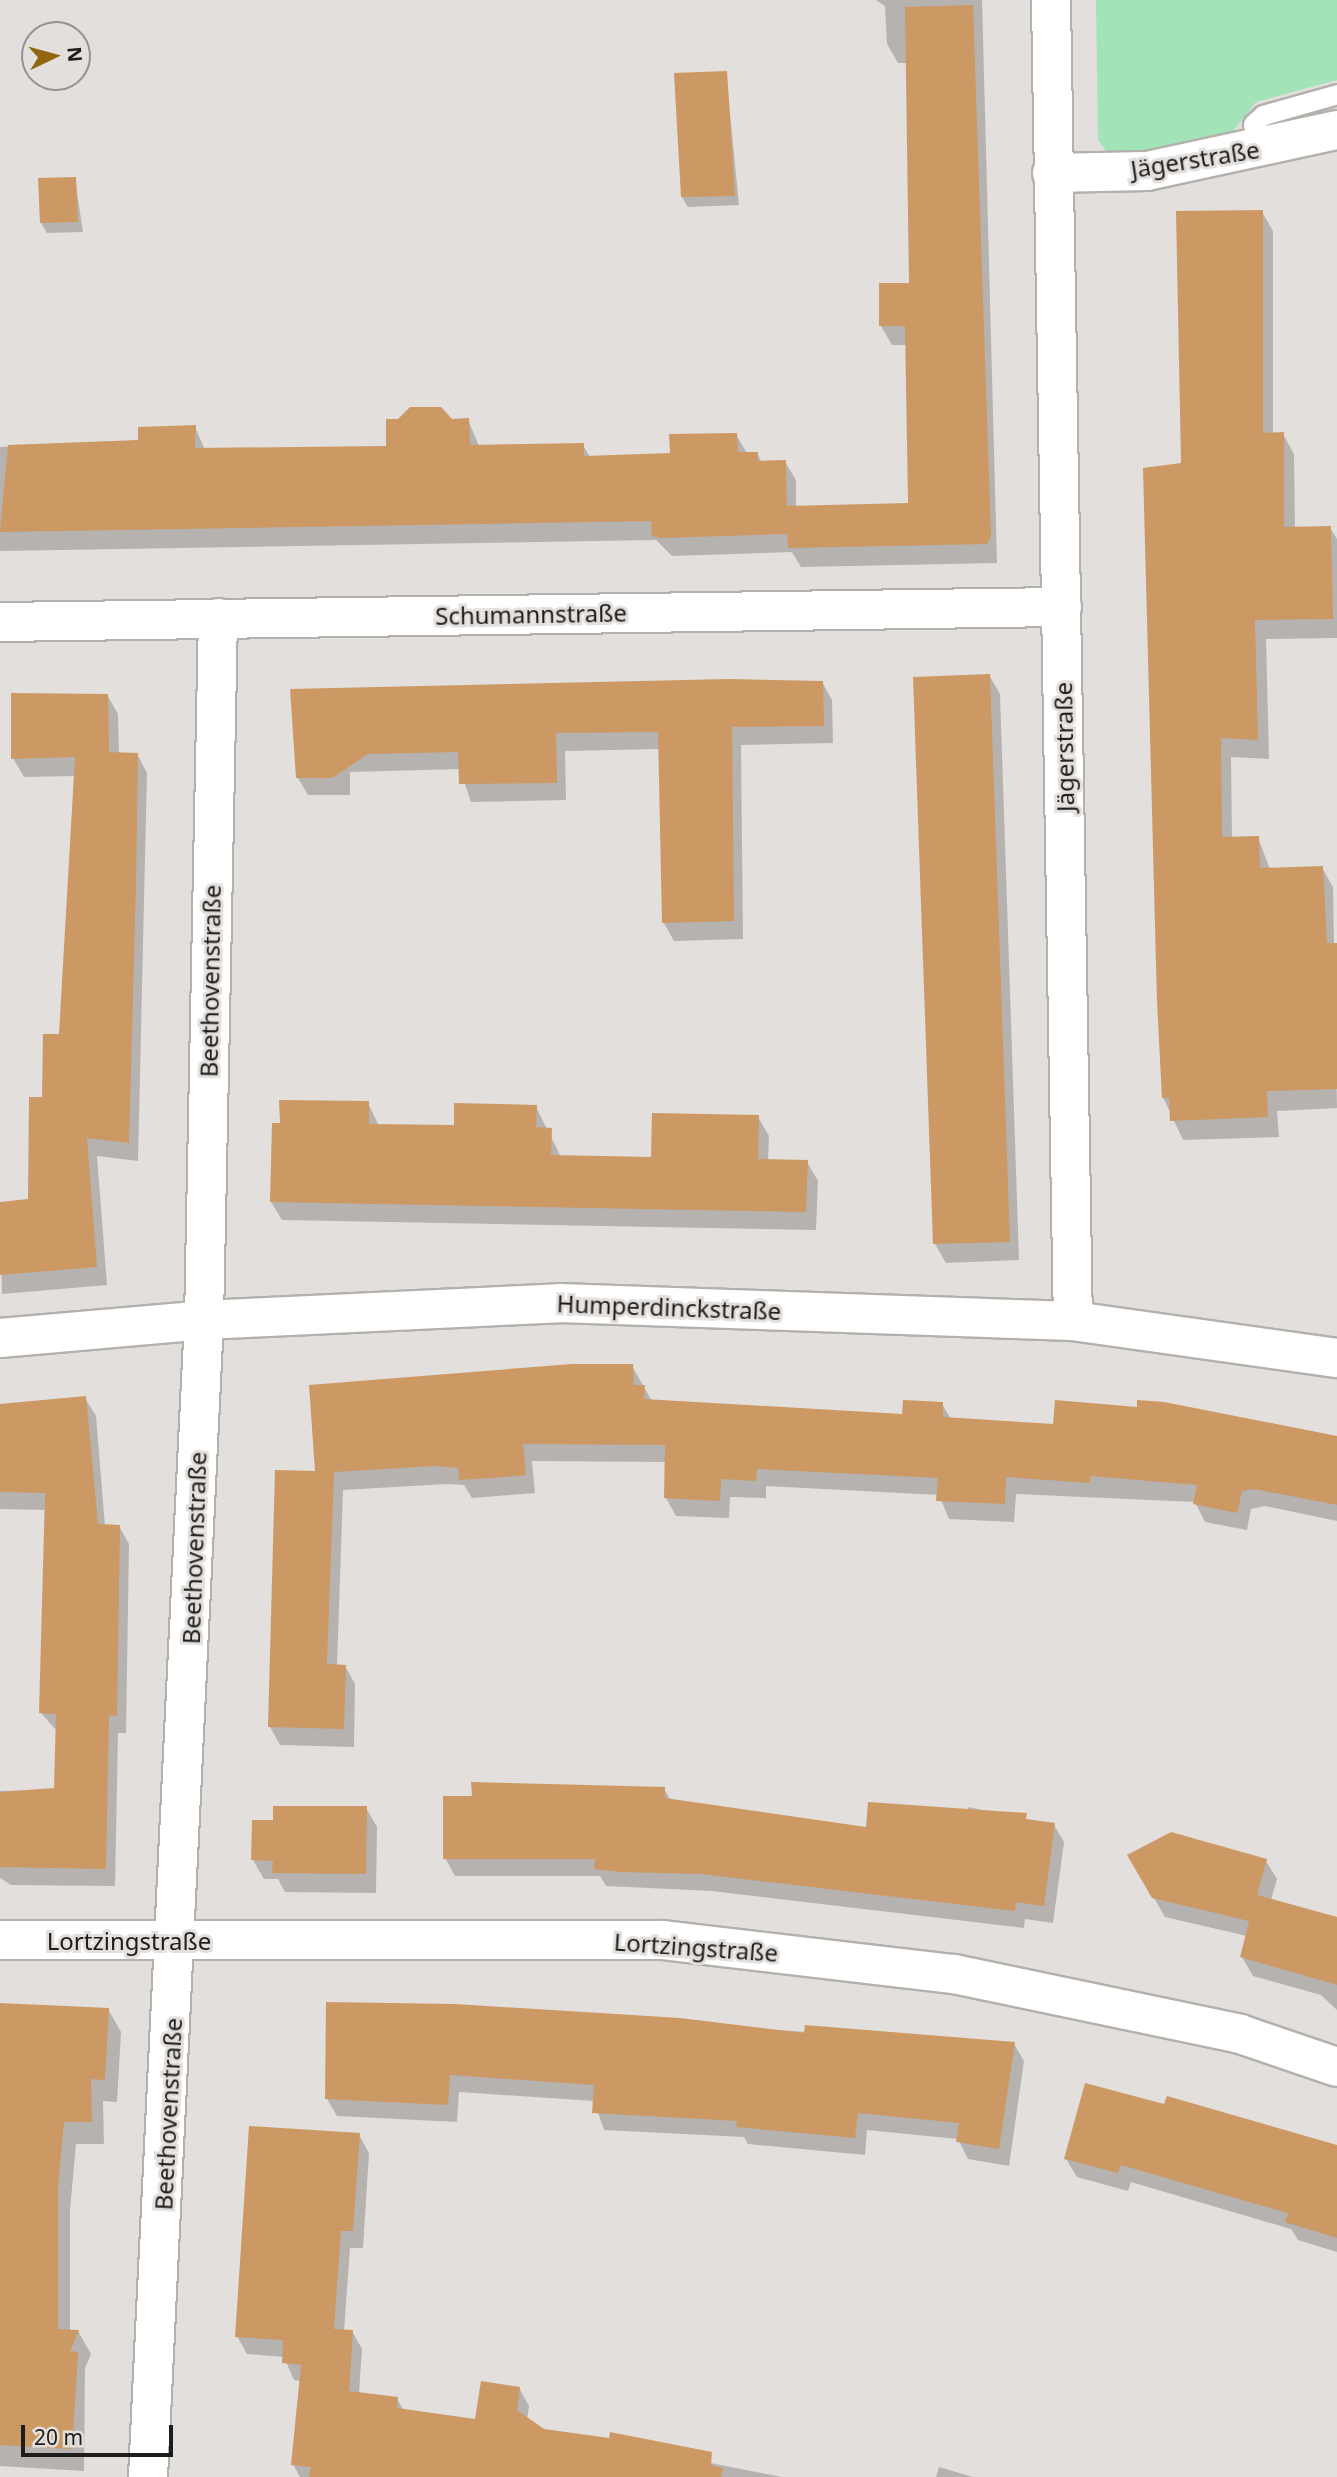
<!DOCTYPE html>
<meta charset="utf-8">
<style>
body{margin:0}
#map{position:relative;width:1337px;height:2477px;overflow:hidden;background:#e3dfdc;font-family:"Noto Sans",sans-serif}
div>[style]{position:absolute}
[style*='--x']{left:calc(var(--x)*1px);top:calc(var(--y)*1px);width:calc(var(--w)*1px);rotate:calc(var(--a)*1deg)}
.green>*{inset:0;background:#a2e3b8}
.shadow>*{inset:0;background:#0003}
.building>*{inset:0;background:#cc9964}
.roads{filter:drop-shadow(2px 0 #b4b1ad) drop-shadow(-2px 0 #b4b1ad) drop-shadow(0 2px #b4b1ad) drop-shadow(0 -2px #b4b1ad)}
.service>*{height:19px;margin:-9.5px;padding:0 9.5px;transform-origin:9.5px;border-radius:9.5px;background:#fff}
.minor>*{height:38px;margin:-19px;padding:0 19px;transform-origin:19px;border-radius:19px;background:#fff}
span{translate:-50% -50%;white-space:nowrap;text-align:center;line-height:1.15;-webkit-text-stroke:6px #e3dfdc;paint-order:stroke}
.street-label{font-size:24px;color:#1e1d1b}
.north{position:absolute;left:21px;top:21px;width:70px;height:70px;box-sizing:border-box;background:#e3dfdc;border:2px solid #94918f;border-radius:50%;rotate:85deg;font-size:19px;font-weight:700;line-height:28px;text-align:center;color:#1e1d1b}
.north::after{content:'';display:block;margin:auto;width:24px;height:32px;background:#926511;clip-path:polygon(50% 0,100% 100%,50% 72%,0 100%)}
.scale{position:absolute;left:21px;top:2425px;width:152px;height:32px;box-sizing:border-box;border:4px solid #1e1d1b;border-top:0;padding-left:9px;font-size:21px;line-height:24px;white-space:nowrap;color:#1e1d1b;-webkit-text-stroke:5px #e3dfdc;paint-order:stroke}
</style>
<div id="map">
<div class="green">
<div style="clip-path:polygon(1096px 0,1337px 0,1337px 80px,1256px 102px,1223px 144px,1192px 152px,1107px 152px,1098px 140px)"></div>
</div>
<div class="shadow">
<div style="clip-path:polygon(876px 0,982px 0,997px 563px,801px 567px,792px 552px,672px 556px,656px 540px,0 551px,0 447px,140px 442px,195px 427px,205px 450px,388px 448px,452px 421px,468px 420px,479px 446px,583px 445px,590px 457px,672px 454px,736px 435px,747px 453px,757px 453px,762px 463px,785px 462px,796px 480px,796px 507px,910px 505px,907px 345px,892px 345px,881px 326px,911px 285px,909px 63px,898px 63px,887px 44px,885px 6px)"></div>
<div style="clip-path:polygon(726px 73px,739px 205px,688px 207px,682px 197px)"></div>
<div style="clip-path:polygon(75px 179px,83px 232px,47px 233px,41px 223px)"></div>
<div style="clip-path:polygon(1262px 212px,1273px 231px,1273px 434px,1283px 434px,1294px 454px,1295px 529px,1330px 528px,1337px 539px,1337px 638px,1266px 639px,1269px 759px,1231px 757px,1232px 838px,1258px 838px,1270px 869px,1322px 868px,1333px 887px,1337px 1108px,1277px 1111px,1279px 1137px,1183px 1140px,1163px 1097px,1182px 465px)"></div>
<div style="clip-path:polygon(989px 675px,1000px 694px,1019px 1260px,946px 1263px,935px 1244px)"></div>
<div style="clip-path:polygon(822px 682px,832px 700px,833px 743px,741px 745px,743px 939px,674px 941px,664px 923px,660px 749px,565px 751px,566px 800px,471px 802px,460px 769px,350px 772px,350px 795px,308px 795px,298px 778px,292px 691px)"></div>
<div style="clip-path:polygon(107px 695px,118px 714px,119px 754px,137px 754px,147px 773px,138px 1161px,97px 1156px,107px 1285px,2px 1294px,0 1203px,29px 1201px,61px 1036px,76px 776px,24px 777px,13px 758px)"></div>
<div style="clip-path:polygon(368px 1103px,379px 1126px,456px 1127px,536px 1107px,561px 1157px,653px 1159px,758px 1117px,769px 1136px,768px 1161px,807px 1162px,818px 1181px,816px 1230px,282px 1220px,271px 1202px)"></div>
<div style="clip-path:polygon(632px 1366px,652px 1401px,904px 1416px,942px 1404px,951px 1419px,1337px 1439px,1337px 1521px,1265px 1506px,1251px 1509px,1247px 1530px,1205px 1522px,1195px 1502px,1016px 1494px,1014px 1522px,949px 1519px,939px 1495px,766px 1486px,766px 1498px,730px 1497px,729px 1518px,676px 1516px,666px 1498px,666px 1462px,532px 1461px,535px 1493px,472px 1498px,464px 1485px,446px 1484px,343px 1490px,337px 1666px,345px 1666px,355px 1684px,354px 1747px,280px 1745px,270px 1727px,317px 1472px)"></div>
<div style="clip-path:polygon(85px 1398px,96px 1416px,105px 1526px,119px 1526px,129px 1544px,126px 1733px,118px 1733px,115px 1886px,11px 1885px,0 1878px,0 1791px,56px 1790px,57px 1731px,41px 1713px,47px 1510px,0 1509px,0 1406px)"></div>
<div style="clip-path:polygon(664px 1789px,671px 1801px,867px 1829px,967px 1815px,968px 1807px,1054px 1825px,1064px 1842px,1053px 1923px,1025px 1919px,1024px 1928px,712px 1891px,606px 1886px,600px 1876px,455px 1876px,445px 1858px)"></div>
<div style="clip-path:polygon(366px 1808px,377px 1827px,376px 1893px,285px 1892px,278px 1879px,264px 1879px,253px 1860px,274px 1822px)"></div>
<div style="clip-path:polygon(1130px 1856px,1266px 1861px,1277px 1879px,1271px 1900px,1337px 1919px,1337px 2010px,1321px 1995px,1253px 1976px,1242px 1957px,1247px 1936px,1165px 1917px)"></div>
<div style="clip-path:polygon(327px 2004px,1014px 2044px,1024px 2061px,1009px 2166px,968px 2159px,958px 2139px,867px 2130px,865px 2155px,748px 2144px,744px 2137px,604px 2130px,594px 2101px,459px 2092px,457px 2122px,337px 2116px,327px 2099px)"></div>
<div style="clip-path:polygon(108px 2009px,121px 2032px,117px 2102px,103px 2101px,104px 2144px,76px 2144px,70px 2210px,70px 2331px,78px 2331px,91px 2354px,85px 2368px,84px 2471px,0 2466px,0 2017px)"></div>
<div style="clip-path:polygon(1166px 2106px,1337px 2146px,1337px 2252px,1298px 2240px,1291px 2229px,1131px 2182px,1128px 2191px,1077px 2177px,1066px 2159px)"></div>
<div style="clip-path:polygon(359px 2135px,369px 2153px,363px 2248px,350px 2248px,344px 2331px,352px 2331px,362px 2349px,359px 2394px,397px 2399px,404px 2411px,477px 2420px,519px 2388px,529px 2406px,527px 2419px,543px 2430px,782px 2477px,300px 2477px,293px 2464px,301px 2381px,294px 2380px,284px 2357px,247px 2354px,237px 2336px)"></div>
<div style="clip-path:polygon(939px 2467px,973px 2477px,936px 2477px)"></div>
</div>
<div class="building">
<div style="clip-path:polygon(973px 5px,991px 536px,987px 544px,788px 548px,786px 506px,908px 503px,905px 326px,879px 326px,879px 283px,909px 283px,905px 7px)"></div>
<div style="clip-path:polygon(727px 71px,735px 196px,681px 197px,674px 73px)"></div>
<div style="clip-path:polygon(76px 177px,78px 222px,40px 223px,38px 178px)"></div>
<div style="clip-path:polygon(1263px 210px,1263px 433px,1284px 432px,1284px 527px,1331px 526px,1333px 619px,1255px 620px,1258px 740px,1221px 738px,1222px 837px,1259px 836px,1260px 868px,1323px 866px,1327px 943px,1337px 943px,1337px 1089px,1267px 1091px,1268px 1117px,1170px 1121px,1169px 1098px,1162px 1098px,1157px 1002px,1143px 468px,1181px 463px,1176px 211px)"></div>
<div style="clip-path:polygon(410px 407px,441px 407px,452px 419px,469px 418px,470px 445px,584px 443px,584px 456px,670px 453px,669px 434px,737px 433px,738px 452px,758px 452px,758px 461px,786px 460px,787px 534px,660px 538px,652px 536px,651px 521px,0 532px,8px 445px,138px 440px,138px 427px,196px 425px,195px 448px,386px 446px,386px 419px,398px 419px)"></div>
<div style="clip-path:polygon(990px 674px,1010px 1242px,933px 1244px,913px 677px)"></div>
<div style="clip-path:polygon(729px 679px,823px 681px,824px 726px,732px 727px,734px 921px,662px 923px,658px 732px,556px 733px,557px 783px,459px 784px,458px 752px,368px 754px,332px 778px,296px 778px,290px 689px)"></div>
<div style="clip-path:polygon(11px 693px,108px 694px,109px 752px,138px 753px,136px 884px,129px 1143px,87px 1138px,97px 1267px,0 1275px,0 1202px,28px 1199px,29px 1097px,42px 1097px,43px 1034px,59px 1034px,75px 757px,11px 759px)"></div>
<div style="clip-path:polygon(279px 1100px,369px 1101px,369px 1124px,454px 1125px,454px 1103px,537px 1105px,536px 1127px,552px 1128px,551px 1155px,651px 1157px,652px 1113px,759px 1115px,758px 1159px,808px 1160px,806px 1212px,270px 1202px,272px 1123px,280px 1123px)"></div>
<div style="clip-path:polygon(572px 1364px,633px 1364px,634px 1385px,645px 1385px,644px 1399px,902px 1414px,903px 1400px,943px 1402px,943px 1417px,1053px 1424px,1055px 1400px,1137px 1407px,1137px 1400px,1164px 1402px,1337px 1436px,1337px 1505px,1254px 1489px,1242px 1491px,1237px 1513px,1193px 1504px,1197px 1485px,1090px 1476px,1090px 1483px,1006px 1477px,1005px 1504px,936px 1501px,938px 1478px,757px 1469px,756px 1481px,721px 1479px,720px 1501px,664px 1498px,665px 1445px,523px 1444px,526px 1475px,492px 1478px,459px 1480px,458px 1468px,435px 1466px,334px 1472px,327px 1664px,346px 1665px,344px 1729px,268px 1727px,275px 1470px,315px 1471px,309px 1385px)"></div>
<div style="clip-path:polygon(86px 1396px,98px 1524px,120px 1525px,117px 1716px,109px 1715px,106px 1869px,0 1867px,0 1792px,54px 1788px,56px 1714px,39px 1713px,45px 1493px,0 1492px,0 1404px)"></div>
<div style="clip-path:polygon(471px 1782px,665px 1787px,665px 1798px,866px 1827px,868px 1802px,1027px 1813px,1026px 1819px,1055px 1823px,1044px 1906px,1016px 1902px,1015px 1911px,701px 1874px,620px 1872px,594px 1869px,595px 1859px,443px 1859px,443px 1796px,472px 1796px)"></div>
<div style="clip-path:polygon(273px 1806px,367px 1806px,366px 1874px,272px 1873px,273px 1861px,251px 1860px,252px 1820px,273px 1820px)"></div>
<div style="clip-path:polygon(1171px 1832px,1267px 1859px,1257px 1895px,1337px 1917px,1337px 1985px,1240px 1957px,1249px 1921px,1152px 1898px,1127px 1855px)"></div>
<div style="clip-path:polygon(326px 2002px,455px 2004px,680px 2018px,804px 2033px,805px 2025px,1015px 2042px,999px 2149px,956px 2142px,959px 2123px,858px 2113px,855px 2138px,736px 2127px,737px 2121px,592px 2113px,594px 2085px,450px 2075px,448px 2105px,325px 2099px)"></div>
<div style="clip-path:polygon(0 2003px,109px 2008px,105px 2080px,91px 2079px,92px 2122px,64px 2122px,58px 2186px,58px 2329px,79px 2330px,70px 2351px,78px 2352px,72px 2449px,0 2445px)"></div>
<div style="clip-path:polygon(1085px 2083px,1164px 2104px,1167px 2096px,1337px 2145px,1337px 2238px,1285px 2222px,1288px 2213px,1121px 2165px,1118px 2173px,1064px 2159px)"></div>
<div style="clip-path:polygon(249px 2126px,360px 2133px,353px 2231px,341px 2231px,334px 2329px,353px 2330px,349px 2391px,398px 2397px,397px 2408px,475px 2419px,481px 2381px,520px 2387px,517px 2410px,544px 2429px,609px 2438px,610px 2432px,712px 2452px,711px 2465px,723px 2468px,721px 2477px,309px 2477px,311px 2467px,291px 2465px,301px 2365px,282px 2363px,283px 2340px,235px 2337px)"></div>
</div>
<div class="roads">
<div class="service">
<div style="--x:1258;--y:150;--w:26;--a:-101"></div>
<div style="--x:1253;--y:124;--w:13;--a:-42"></div>
<div style="--x:1263;--y:115;--w:77;--a:-15.8"></div>
</div>
<div class="minor">
<div style="--x:1051;--y:0;--w:1321;--a:89.05"></div>
<div style="--x:1052;--y:173;--w:95;--a:-1.2"></div>
<div style="--x:1147;--y:171;--w:194;--a:-12.2"></div>
<div style="--x:0;--y:622;--w:1062;--a:-0.81"></div>
<div style="--x:0;--y:1338;--w:205;--a:-5"></div>
<div style="--x:204;--y:1320;--w:356;--a:-2.7"></div>
<div style="--x:560;--y:1303;--w:513;--a:2.01"></div>
<div style="--x:1073;--y:1321;--w:267;--a:8"></div>
<div style="--x:0;--y:1940;--w:663;--a:0"></div>
<div style="--x:663;--y:1940;--w:293;--a:6.7"></div>
<div style="--x:954;--y:1974;--w:292;--a:11.8"></div>
<div style="--x:1240;--y:2034;--w:102;--a:18.8"></div>
<div style="--x:148;--y:2477;--w:1158;--a:-87.23"></div>
<div style="--x:204;--y:1320;--w:702;--a:-88.86"></div>
</div>
</div>
<div class="street-label">
<span style="left:1195px;top:159px;rotate:-9deg">Jägerstraße</span>
<span style="left:531px;top:614px;rotate:-1deg">Schumannstraße</span>
<span style="left:1064px;top:747px;rotate:-91deg">Jägerstraße</span>
<span style="left:210px;top:981px;rotate:-89deg">Beethovenstraße</span>
<span style="left:669px;top:1307px;rotate:2deg">Humperdinckstraße</span>
<span style="left:194px;top:1548px;rotate:-88deg">Beethovenstraße</span>
<span style="left:129px;top:1941px">Lortzingstraße</span>
<span style="left:696px;top:1947px;rotate:4deg">Lortzingstraße</span>
<span style="left:168px;top:2114px;rotate:-87deg">Beethovenstraße</span>
</div>
<div class="north">N</div>
<div class="scale">20 m</div>
</div>
